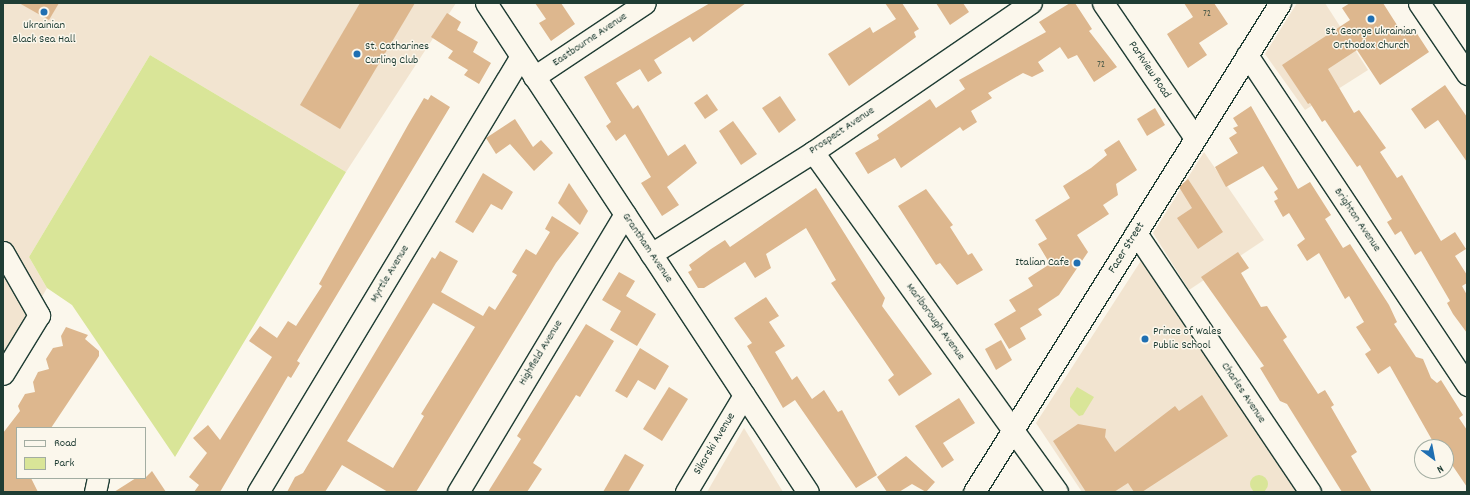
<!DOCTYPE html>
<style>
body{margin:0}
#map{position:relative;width:1470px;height:495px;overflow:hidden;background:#fbf7ec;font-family:Dekko,sans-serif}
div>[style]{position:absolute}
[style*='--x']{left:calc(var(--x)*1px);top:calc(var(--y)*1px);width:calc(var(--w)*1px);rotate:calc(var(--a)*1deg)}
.built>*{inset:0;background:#f2e4d0}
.green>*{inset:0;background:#d9e598}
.round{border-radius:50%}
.building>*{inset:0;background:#ddb78e}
.roads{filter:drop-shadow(1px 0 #1f3d34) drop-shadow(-1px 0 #1f3d34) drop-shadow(0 1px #1f3d34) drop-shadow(0 -1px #1f3d34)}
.minor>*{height:21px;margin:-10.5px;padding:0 10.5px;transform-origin:10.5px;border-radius:10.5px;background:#fbf7ec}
.dots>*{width:11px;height:11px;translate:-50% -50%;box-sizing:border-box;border:2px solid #fbf7ec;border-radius:50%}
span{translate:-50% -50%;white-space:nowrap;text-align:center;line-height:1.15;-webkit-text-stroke:3px #fbf7ec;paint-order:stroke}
.number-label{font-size:10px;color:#4e5c4a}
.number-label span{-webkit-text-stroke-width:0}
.poi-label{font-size:12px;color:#1f3d34}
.left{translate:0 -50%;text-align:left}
.right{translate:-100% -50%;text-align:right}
.street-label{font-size:12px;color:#1f3d34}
.frame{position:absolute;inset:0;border:4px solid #1f3d34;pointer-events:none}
.legend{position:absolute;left:16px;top:427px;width:130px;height:52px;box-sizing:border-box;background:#fbf7ec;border:1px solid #a3ada2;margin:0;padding:5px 7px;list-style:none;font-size:12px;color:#1f3d34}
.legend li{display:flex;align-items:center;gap:8px;height:20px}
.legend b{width:20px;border:1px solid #a3ada2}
.north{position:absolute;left:1414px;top:439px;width:40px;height:40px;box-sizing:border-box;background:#fbf7ec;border:1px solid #a3ada2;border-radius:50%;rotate:148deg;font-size:11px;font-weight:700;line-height:16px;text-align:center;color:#1f3d34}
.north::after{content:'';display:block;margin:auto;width:14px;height:18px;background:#1f6fb2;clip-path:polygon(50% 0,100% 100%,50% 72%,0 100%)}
</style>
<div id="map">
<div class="built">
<div style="clip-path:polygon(3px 3px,456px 3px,346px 172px,150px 55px,29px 257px,47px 288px,3px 365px)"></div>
<div style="clip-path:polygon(1297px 3px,1325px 3px,1368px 70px,1305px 110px,1265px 54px)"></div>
<div style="clip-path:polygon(1204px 152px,1264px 240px,1189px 290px,1153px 233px)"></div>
<div style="clip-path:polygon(1144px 256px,1303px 492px,1082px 492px,1036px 423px)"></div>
<div style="clip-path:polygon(744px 428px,783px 492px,707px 492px)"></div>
</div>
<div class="green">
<div style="clip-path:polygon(150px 55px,346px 172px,175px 457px,72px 305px,47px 288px,29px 257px)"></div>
<div style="clip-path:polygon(1077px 387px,1094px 397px,1083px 415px,1079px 416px,1070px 407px,1070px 398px)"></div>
<div class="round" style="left:1250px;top:475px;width:18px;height:18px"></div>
</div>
<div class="building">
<div style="clip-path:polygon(19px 3px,59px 3px,49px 20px)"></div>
<div style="clip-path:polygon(360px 3px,415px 3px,340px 129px,300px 105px)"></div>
<div style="clip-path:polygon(535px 3px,561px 3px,575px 24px,551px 41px,539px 23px,546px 19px)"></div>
<div style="clip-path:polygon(710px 3px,746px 3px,693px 42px,690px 37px,654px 60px,662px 73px,648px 82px,640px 69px,616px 83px,633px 109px,638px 105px,668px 156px,685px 144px,697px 163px,667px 187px,679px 205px,662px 216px,641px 183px,651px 177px,625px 134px,616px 141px,606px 126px,611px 122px,584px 77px)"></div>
<div style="clip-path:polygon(885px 3px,902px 3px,919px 29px,914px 32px,916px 37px,849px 86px,828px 54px,870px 27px,873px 33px,896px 19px)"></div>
<div style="clip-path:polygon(936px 3px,963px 3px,969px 12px,950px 25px)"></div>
<div style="clip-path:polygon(1070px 3px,1075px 3px,1092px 29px,1089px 31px,1117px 67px,1094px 82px,1077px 55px,1068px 59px,1060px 47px,1038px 62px,1044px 71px,1032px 77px,1023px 73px,988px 93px,992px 98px,971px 111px,977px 122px,963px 131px,960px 127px,901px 168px,895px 158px,868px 174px,855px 153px,879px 139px,877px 135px,930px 99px,936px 108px,965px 89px,959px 80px,1046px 32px,1039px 22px)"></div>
<div style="clip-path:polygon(1184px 3px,1214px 3px,1228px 24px,1199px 43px,1207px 55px,1188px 68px,1167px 34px,1193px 17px)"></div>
<div style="clip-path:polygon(1350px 3px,1383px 3px,1404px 36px,1414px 29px,1429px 52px,1380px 85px,1357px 50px,1328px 69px,1354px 113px,1359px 110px,1386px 148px,1380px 152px,1397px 178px,1402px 175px,1441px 241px,1455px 232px,1466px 249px,1455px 256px,1467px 275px,1467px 283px,1462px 286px,1467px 295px,1467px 333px,1453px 314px,1447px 303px,1450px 301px,1421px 251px,1415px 255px,1401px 231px,1395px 235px,1387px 222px,1392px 219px,1360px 165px,1357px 167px,1325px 120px,1322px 122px,1310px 103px,1308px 104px,1282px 65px,1350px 20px,1342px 8px)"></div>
<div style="clip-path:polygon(447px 13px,461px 22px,457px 30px,478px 42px,473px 52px,491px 63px,479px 84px,464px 75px,468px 70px,448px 58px,453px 51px,431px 37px)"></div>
<div style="clip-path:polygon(1445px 85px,1467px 117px,1467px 162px,1438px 120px,1425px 129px,1411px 109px)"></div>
<div style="clip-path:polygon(707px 94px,718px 110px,705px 119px,694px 103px)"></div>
<div style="clip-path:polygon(431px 95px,450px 107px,297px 361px,300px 363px,291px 378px,288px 376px,220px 492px,194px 492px,199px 485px,189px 477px,207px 453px,193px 438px,208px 425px,220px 440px,272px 357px,249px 341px,260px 326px,277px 338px,288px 321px,296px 326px,322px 286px,319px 284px,408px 125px,424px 98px,428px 100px)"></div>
<div style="clip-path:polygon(780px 96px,796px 120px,779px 133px,762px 108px)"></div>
<div style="clip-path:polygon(1251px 106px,1298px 189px,1310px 182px,1331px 215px,1325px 219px,1343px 248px,1350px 244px,1389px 305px,1397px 322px,1394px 324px,1416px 357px,1423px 359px,1431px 378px,1437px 383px,1441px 380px,1463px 415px,1459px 418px,1467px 430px,1467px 487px,1446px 456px,1446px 447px,1436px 447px,1390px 366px,1378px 374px,1365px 354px,1371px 350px,1356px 327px,1364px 322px,1349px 296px,1345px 299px,1319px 253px,1307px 261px,1297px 245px,1305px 239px,1289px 213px,1283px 217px,1274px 201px,1278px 199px,1274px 192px,1278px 189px,1263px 166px,1226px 187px,1215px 167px,1238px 153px,1229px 138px,1237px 133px,1233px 128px,1238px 126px,1233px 118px)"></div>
<div style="clip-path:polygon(1155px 108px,1165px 125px,1147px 136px,1137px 119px)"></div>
<div style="clip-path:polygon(515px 119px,533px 147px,541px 140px,553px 153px,534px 171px,510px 144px,496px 154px,486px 138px)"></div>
<div style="clip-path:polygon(733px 121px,757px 154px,741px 165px,719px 131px)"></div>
<div style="clip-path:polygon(1119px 140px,1137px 170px,1116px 184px,1118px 195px,1103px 205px,1109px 214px,1077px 235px,1088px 252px,1059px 295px,1038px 309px,1042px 315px,1020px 328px,1026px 339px,1009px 349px,994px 324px,1016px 311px,1009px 300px,1033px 286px,1028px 278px,1050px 264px,1038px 244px,1047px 239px,1035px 220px,1070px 198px,1063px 186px,1091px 168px,1107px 155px,1104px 150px)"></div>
<div style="clip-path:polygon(483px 173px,513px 192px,502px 210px,491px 204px,473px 233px,455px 222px)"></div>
<div style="clip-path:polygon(1188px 179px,1223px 232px,1198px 249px,1177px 218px,1192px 208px,1179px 187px)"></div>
<div style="clip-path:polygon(569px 183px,588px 211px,580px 225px,558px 203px)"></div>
<div style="clip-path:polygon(816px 188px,885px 298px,882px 306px,932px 374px,899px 396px,888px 380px,894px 375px,831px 283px,836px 280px,806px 228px,766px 254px,771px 268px,755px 278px,745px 262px,704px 288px,698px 288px,688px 272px,692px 270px,689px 265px,711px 249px,725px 240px,730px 247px)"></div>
<div style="clip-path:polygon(926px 189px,953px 225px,950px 227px,968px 255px,972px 253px,983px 270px,957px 285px,940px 263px,936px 265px,898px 206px)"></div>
<div style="clip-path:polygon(evenodd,552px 216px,579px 233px,556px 263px,416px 492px,388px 492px,342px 465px,325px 492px,287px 492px,295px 477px,303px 473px,432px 257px,435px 259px,440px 251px,458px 261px,441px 292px,483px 316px,489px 306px,495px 310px,517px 275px,512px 272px,526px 249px,536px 255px,550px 232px,545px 229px,552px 216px,433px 303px,475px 327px,421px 414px,424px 416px,393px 468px,347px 441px,433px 303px)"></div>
<div style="clip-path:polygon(1238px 252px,1249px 268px,1241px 273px,1261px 307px,1267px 306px,1287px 337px,1283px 340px,1318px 394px,1325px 390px,1334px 405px,1331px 407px,1357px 452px,1351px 456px,1372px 492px,1342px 492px,1287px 404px,1280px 401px,1260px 368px,1264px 366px,1201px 277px)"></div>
<div style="clip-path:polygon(619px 272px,635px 281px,626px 296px,656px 314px,637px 346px,610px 330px,621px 311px,602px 300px)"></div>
<div style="clip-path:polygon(766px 297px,779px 316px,769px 322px,785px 346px,775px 352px,792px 380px,797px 376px,812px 399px,824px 390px,838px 412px,842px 410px,877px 475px,856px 488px,795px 400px,783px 408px,747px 346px,752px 343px,734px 318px)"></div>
<div style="clip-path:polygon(586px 324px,614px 341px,580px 397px,576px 395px,533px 463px,542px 469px,527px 492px,488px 492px,521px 439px,517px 436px)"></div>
<div style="clip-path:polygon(66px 327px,88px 335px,85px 339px,99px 351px,99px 356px,51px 428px,17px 428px,17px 478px,31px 478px,38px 492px,3px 492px,3px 433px,20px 411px,18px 406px,25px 394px,35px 392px,33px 382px,38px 372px,49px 369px,46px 359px,53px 348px,63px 346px,61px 336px)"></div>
<div style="clip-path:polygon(1001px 340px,1012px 360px,996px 370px,985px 349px)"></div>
<div style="clip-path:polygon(640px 348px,669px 366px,655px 390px,638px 380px,627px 398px,615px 391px)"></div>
<div style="clip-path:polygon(669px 387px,688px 399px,662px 441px,643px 429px)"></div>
<div style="clip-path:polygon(1202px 395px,1228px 436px,1142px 492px,1134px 492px,1128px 483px,1114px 492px,1086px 492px,1053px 441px,1078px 424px,1106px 429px,1105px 437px,1115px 452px,1175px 406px,1179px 411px)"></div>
<div style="clip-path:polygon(959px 398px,975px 423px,943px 443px,954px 460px,942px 468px,915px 426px)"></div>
<div style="clip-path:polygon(625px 454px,644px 465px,628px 492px,603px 492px)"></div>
<div style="clip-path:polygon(906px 456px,935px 482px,926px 492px,912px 484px,899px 492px,887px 492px,877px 477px)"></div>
<div style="clip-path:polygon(152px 471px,166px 492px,114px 492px,136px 478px,145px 478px)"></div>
</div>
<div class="roads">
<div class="minor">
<div style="--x:486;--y:3;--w:585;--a:56.64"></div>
<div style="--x:1103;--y:3;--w:163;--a:55.7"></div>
<div style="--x:1419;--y:3;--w:86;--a:55.9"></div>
<div style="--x:1247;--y:55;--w:397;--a:56.3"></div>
<div style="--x:534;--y:77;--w:133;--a:-33.7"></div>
<div style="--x:813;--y:152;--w:418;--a:54.3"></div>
<div style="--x:1136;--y:233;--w:312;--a:56.1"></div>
<div style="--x:3;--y:252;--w:73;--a:60.3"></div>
<div style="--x:39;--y:315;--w:69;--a:121.4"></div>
<div style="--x:651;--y:254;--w:191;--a:-32.2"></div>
<div style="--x:813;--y:152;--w:264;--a:-34.4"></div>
<div style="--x:95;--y:492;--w:14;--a:-78"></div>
<div style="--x:258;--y:492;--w:509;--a:-58.9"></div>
<div style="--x:458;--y:492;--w:324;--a:-59"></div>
<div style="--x:686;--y:492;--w:113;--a:-59.1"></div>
<div style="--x:974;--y:492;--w:577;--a:-57.96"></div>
</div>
</div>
<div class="dots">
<div style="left:44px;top:12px;background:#1f6fb2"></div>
<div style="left:1371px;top:19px;background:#1f6fb2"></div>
<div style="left:357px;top:54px;background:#1f6fb2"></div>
<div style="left:1077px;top:263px;background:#1f6fb2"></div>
<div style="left:1145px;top:339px;background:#1f6fb2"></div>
</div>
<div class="number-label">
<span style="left:1207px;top:15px">72</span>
<span style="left:1101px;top:66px">72</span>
</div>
<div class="poi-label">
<span style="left:44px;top:33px">Ukrainian<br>Black Sea Hall</span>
<span style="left:1371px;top:39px">St. George Ukrainian<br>Orthodox Church</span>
<span class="left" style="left:365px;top:54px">St. Catharines<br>Curling Club</span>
<span class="right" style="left:1069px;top:263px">Italian Cafe</span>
<span class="left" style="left:1153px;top:339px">Prince of Wales<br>Public School</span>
</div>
<div class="street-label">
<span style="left:590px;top:40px;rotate:-34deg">Eastbourne Avenue</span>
<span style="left:1149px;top:70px;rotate:56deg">Parkview Road</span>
<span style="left:842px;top:131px;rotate:-34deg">Prospect Avenue</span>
<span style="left:1357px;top:220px;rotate:56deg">Brighton Avenue</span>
<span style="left:647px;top:248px;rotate:56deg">Grantham Avenue</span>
<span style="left:1127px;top:248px;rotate:-58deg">Facer Street</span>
<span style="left:390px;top:274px;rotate:-59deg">Myrtle Avenue</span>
<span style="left:935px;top:322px;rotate:54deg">Marlborough Avenue</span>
<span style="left:541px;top:353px;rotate:-59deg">Highfield Avenue</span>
<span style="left:1243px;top:393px;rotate:56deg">Charles Avenue</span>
<span style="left:715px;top:444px;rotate:-59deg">Sikorski Avenue</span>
</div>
<div class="frame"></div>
<ul class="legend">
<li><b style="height:5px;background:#fbf7ec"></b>Road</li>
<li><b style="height:11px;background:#d9e598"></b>Park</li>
</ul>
<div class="north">N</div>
</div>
